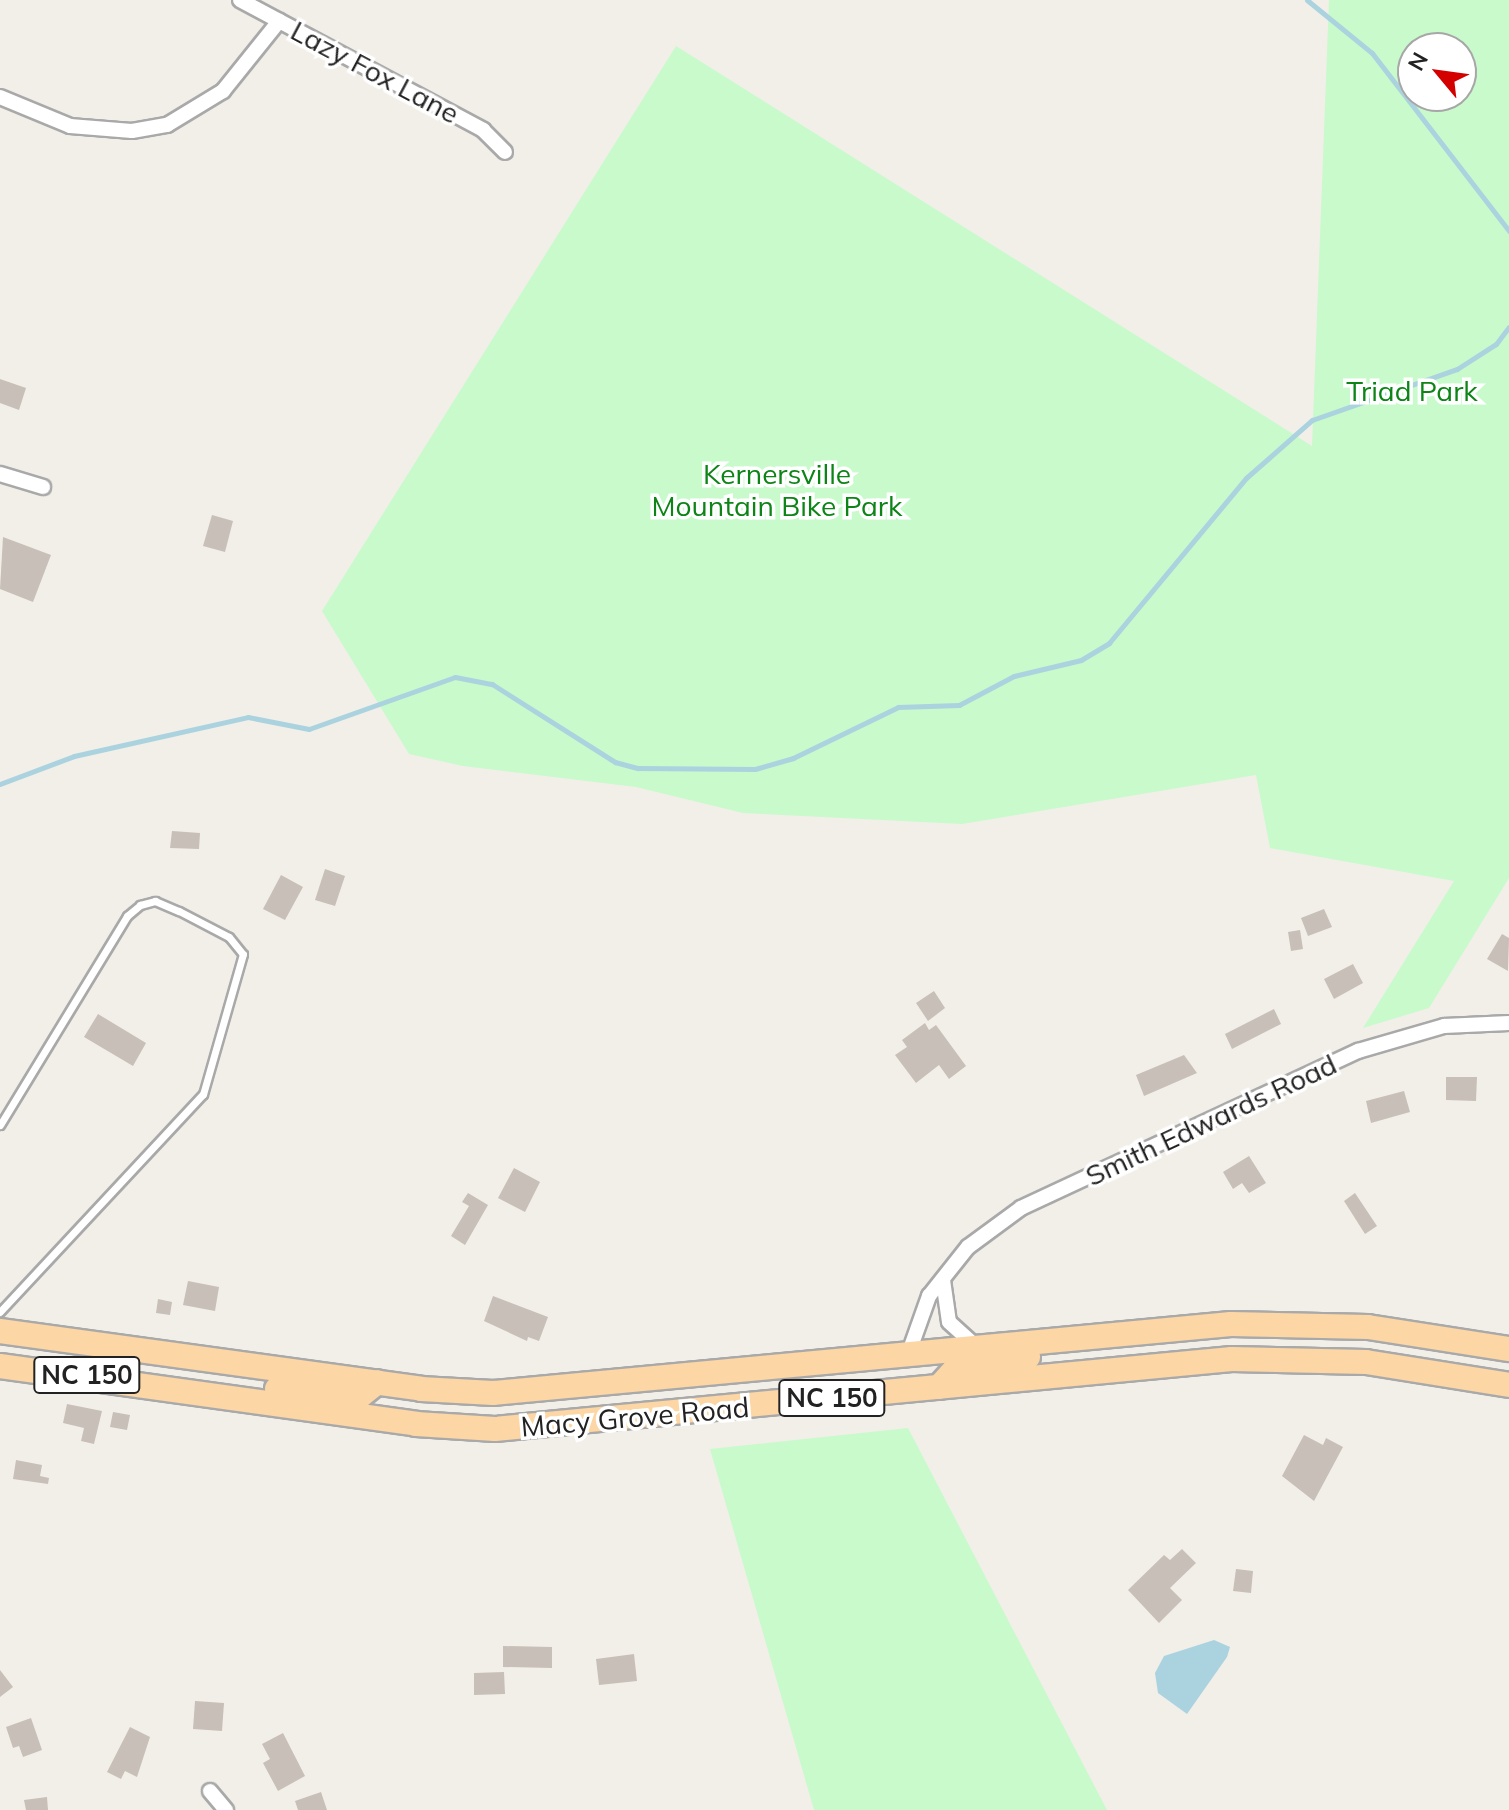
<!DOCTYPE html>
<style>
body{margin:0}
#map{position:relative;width:1509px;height:1810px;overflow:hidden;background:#f2efe9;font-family:Mulish,sans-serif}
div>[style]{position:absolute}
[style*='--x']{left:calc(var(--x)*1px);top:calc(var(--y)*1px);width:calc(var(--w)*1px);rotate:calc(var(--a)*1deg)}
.park>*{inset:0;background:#c8facc}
.water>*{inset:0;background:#aad3df}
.stream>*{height:5px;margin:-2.5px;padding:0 2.5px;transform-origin:2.5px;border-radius:2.5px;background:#aad3df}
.building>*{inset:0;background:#c7bfb8}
.roads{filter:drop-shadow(2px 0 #a9a9a9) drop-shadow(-2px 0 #a9a9a9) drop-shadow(0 2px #a9a9a9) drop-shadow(0 -2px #a9a9a9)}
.service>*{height:7px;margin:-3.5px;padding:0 3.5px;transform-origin:3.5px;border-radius:3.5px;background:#fff}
.minor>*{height:14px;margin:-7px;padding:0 7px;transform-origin:7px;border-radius:7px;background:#fff}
.primary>*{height:24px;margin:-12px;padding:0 12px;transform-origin:12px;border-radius:12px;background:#fcd6a4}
span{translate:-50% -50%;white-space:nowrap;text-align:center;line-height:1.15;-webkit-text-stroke:7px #fff;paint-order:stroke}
.shield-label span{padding:2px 6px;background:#fff;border:2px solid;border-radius:6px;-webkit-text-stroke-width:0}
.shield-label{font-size:26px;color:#222;font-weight:700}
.street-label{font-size:28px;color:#222}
.park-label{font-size:28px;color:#0c8416}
.north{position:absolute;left:1397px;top:32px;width:80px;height:80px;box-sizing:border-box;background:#fff;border:2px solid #a7a7a7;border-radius:50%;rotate:299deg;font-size:22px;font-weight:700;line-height:32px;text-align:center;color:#222}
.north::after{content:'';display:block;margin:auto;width:28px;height:36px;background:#d40000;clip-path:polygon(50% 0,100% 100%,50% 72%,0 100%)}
</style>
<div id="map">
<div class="park">
<div style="clip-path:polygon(evenodd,1329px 0,1509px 0,1509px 878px,1429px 1008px,1363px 1028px,1454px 881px,1270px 848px,1256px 775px,962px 824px,743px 813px,636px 787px,463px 766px,409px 754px,322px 611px,676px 46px,1312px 446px,1329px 0,1461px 48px,1461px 96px,1413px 96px,1413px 48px,1461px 48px)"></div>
<div style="clip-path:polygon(908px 1428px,1107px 1810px,814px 1810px,710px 1449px)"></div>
</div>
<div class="water">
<div style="clip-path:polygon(1214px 1640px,1230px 1647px,1227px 1657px,1187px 1714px,1158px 1693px,1155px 1673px,1164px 1656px)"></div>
</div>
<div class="stream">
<div style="--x:1307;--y:0;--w:84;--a:39.2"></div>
<div style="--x:1372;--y:53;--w:225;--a:52.4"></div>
<div style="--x:0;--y:784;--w:79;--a:-20.7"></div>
<div style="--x:74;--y:756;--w:178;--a:-12.6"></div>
<div style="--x:248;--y:717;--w:62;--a:11.1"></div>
<div style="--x:309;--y:729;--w:155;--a:-19.6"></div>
<div style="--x:455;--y:677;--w:38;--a:11"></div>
<div style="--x:492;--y:684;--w:146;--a:32.4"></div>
<div style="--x:615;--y:762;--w:24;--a:15"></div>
<div style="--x:638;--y:768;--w:117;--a:0.5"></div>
<div style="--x:755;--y:769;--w:40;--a:-16"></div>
<div style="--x:793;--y:758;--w:117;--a:-25.9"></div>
<div style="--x:898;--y:707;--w:61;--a:-1.9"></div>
<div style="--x:959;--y:705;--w:62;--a:-27.8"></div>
<div style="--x:1014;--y:676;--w:69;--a:-13.4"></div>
<div style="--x:1081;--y:660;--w:33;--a:-31"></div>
<div style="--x:1109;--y:643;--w:214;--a:-50.3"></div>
<div style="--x:1246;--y:478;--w:88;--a:-41.3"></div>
<div style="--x:1312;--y:420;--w:154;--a:-19.4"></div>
<div style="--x:1457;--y:369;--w:46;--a:-32.7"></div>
<div style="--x:1496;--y:344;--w:21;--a:-53"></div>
</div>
<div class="building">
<div style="clip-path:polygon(0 379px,26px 388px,19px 410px,0 403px)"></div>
<div style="clip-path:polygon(212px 515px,233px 521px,225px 552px,203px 546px)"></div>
<div style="clip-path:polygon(3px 537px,51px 555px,33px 602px,0 589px)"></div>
<div style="clip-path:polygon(172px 831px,200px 833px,199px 849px,170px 848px)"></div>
<div style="clip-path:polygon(325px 869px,345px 876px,335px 906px,315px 900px)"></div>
<div style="clip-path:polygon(281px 875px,303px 887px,285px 920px,263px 909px)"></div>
<div style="clip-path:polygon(1324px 909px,1332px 927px,1308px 936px,1301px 918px)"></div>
<div style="clip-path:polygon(1300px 930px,1303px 949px,1291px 951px,1288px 932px)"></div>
<div style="clip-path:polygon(1502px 934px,1509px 938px,1508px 971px,1487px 959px)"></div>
<div style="clip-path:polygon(1353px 964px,1363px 983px,1334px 999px,1324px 979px)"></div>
<div style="clip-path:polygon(934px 991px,945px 1008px,928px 1021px,916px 1003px)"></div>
<div style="clip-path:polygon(1274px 1009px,1281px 1024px,1232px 1049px,1225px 1034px)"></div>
<div style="clip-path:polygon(98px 1014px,146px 1043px,133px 1066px,84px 1037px)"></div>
<div style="clip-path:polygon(925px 1023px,929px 1030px,936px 1025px,966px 1066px,949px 1079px,939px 1065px,916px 1083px,895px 1055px,907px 1047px,902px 1040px)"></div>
<div style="clip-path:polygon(1184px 1055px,1197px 1073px,1144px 1096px,1136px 1075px)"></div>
<div style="clip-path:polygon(1446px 1077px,1477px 1077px,1476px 1101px,1446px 1100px)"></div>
<div style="clip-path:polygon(1404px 1091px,1410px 1112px,1371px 1123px,1366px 1101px)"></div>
<div style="clip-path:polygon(1249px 1156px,1266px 1183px,1249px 1193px,1242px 1183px,1233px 1189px,1223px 1172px)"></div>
<div style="clip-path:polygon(514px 1168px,540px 1182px,525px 1212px,498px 1198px)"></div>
<div style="clip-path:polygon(468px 1193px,488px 1205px,465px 1245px,451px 1236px,469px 1206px,462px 1202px)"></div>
<div style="clip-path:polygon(1355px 1193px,1377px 1226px,1365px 1234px,1344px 1201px)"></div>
<div style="clip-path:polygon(188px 1281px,219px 1287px,215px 1311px,183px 1305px)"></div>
<div style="clip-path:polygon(493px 1296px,548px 1317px,539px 1341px,528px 1337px,527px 1341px,484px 1321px)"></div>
<div style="clip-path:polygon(158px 1299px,172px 1302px,170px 1315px,156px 1313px)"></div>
<div style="clip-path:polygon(67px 1404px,102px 1411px,94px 1444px,81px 1441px,84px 1428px,63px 1423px)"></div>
<div style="clip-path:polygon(113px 1412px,130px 1415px,127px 1430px,110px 1427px)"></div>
<div style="clip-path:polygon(1304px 1435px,1323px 1445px,1326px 1438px,1343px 1447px,1314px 1501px,1282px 1476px)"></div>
<div style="clip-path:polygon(16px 1460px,42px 1465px,40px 1476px,49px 1478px,48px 1484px,13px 1479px)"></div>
<div style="clip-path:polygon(1182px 1549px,1196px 1563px,1170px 1588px,1182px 1600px,1159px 1623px,1128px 1590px,1164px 1555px,1170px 1560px)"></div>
<div style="clip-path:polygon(1236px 1569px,1253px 1571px,1251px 1593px,1233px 1591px)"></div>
<div style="clip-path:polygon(503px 1646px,552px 1647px,552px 1668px,503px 1667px)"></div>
<div style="clip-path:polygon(634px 1654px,637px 1681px,599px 1685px,596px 1659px)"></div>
<div style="clip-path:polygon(0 1670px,13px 1687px,0 1697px)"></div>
<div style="clip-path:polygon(504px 1672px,505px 1694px,474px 1695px,474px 1673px)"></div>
<div style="clip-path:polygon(195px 1701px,224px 1703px,222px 1731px,193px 1729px)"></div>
<div style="clip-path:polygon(31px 1718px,42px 1750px,23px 1757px,19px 1746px,13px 1748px,6px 1727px)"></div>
<div style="clip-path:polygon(130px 1727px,150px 1737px,137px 1777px,125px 1771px,121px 1779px,107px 1772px)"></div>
<div style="clip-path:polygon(283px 1733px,305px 1776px,278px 1791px,263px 1763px,270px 1759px,262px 1744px)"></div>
<div style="clip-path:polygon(321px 1792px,327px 1810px,298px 1810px,295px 1801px)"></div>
<div style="clip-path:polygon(47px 1797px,48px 1810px,26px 1810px,24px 1800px)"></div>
</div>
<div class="roads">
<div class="service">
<div style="--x:0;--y:1125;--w:245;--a:-58.7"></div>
<div style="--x:127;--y:916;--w:17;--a:-40"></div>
<div style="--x:140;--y:905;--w:16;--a:-15"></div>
<div style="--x:155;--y:901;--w:26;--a:23"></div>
<div style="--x:179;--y:911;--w:56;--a:27.5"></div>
<div style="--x:229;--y:937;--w:22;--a:51"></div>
<div style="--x:243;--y:954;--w:146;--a:105.9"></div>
<div style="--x:203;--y:1094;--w:298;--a:133"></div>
</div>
<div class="minor">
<div style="--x:240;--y:0;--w:276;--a:28.1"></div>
<div style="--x:483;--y:130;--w:31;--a:45"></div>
<div style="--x:0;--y:97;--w:76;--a:22.5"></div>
<div style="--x:70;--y:126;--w:62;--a:4.6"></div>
<div style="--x:132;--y:131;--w:36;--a:-10"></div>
<div style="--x:167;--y:125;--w:66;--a:-31.3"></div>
<div style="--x:223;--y:91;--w:90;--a:-51.3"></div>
<div style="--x:0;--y:474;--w:45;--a:16.8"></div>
<div style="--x:943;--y:1280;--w:42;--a:81.9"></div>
<div style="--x:949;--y:1322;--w:36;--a:42"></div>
<div style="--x:908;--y:1355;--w:63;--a:-70.4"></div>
<div style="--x:929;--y:1296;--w:63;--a:-51.5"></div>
<div style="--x:968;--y:1247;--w:66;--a:-36.3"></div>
<div style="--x:1021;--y:1208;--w:372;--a:-25"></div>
<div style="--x:1358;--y:1051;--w:90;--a:-16.2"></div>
<div style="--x:1444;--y:1026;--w:65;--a:-2.6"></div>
<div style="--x:210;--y:1791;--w:25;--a:50"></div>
</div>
<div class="primary">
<div style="--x:0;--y:1331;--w:425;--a:7.8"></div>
<div style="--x:421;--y:1389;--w:72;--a:3.2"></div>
<div style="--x:493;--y:1393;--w:741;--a:-5.34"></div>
<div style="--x:1231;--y:1324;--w:137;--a:1.3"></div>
<div style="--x:1368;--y:1327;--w:143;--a:8.9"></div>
<div style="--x:0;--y:1366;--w:420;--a:7.9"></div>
<div style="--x:416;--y:1424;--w:79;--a:3.6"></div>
<div style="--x:495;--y:1429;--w:740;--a:-5.43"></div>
<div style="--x:1232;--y:1359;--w:134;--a:1.3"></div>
<div style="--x:1366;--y:1362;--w:145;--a:9.1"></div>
<div style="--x:939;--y:1387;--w:24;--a:-48"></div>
<div style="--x:955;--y:1369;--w:74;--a:-9.3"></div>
<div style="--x:277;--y:1389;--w:83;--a:4.8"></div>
<div style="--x:360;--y:1396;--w:22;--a:-39"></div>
</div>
</div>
<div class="shield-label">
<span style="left:87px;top:1375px">NC 150</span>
<span style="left:832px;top:1398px">NC 150</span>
</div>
<div class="street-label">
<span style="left:375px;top:72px;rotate:28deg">Lazy Fox Lane</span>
<span style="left:1211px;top:1120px;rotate:-25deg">Smith Edwards Road</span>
<span style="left:635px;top:1417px;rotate:-5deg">Macy Grove Road</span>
</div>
<div class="park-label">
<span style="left:1412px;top:391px">Triad Park</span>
<span style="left:777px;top:490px">Kernersville<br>Mountain Bike Park</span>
</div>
<div class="north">N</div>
</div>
